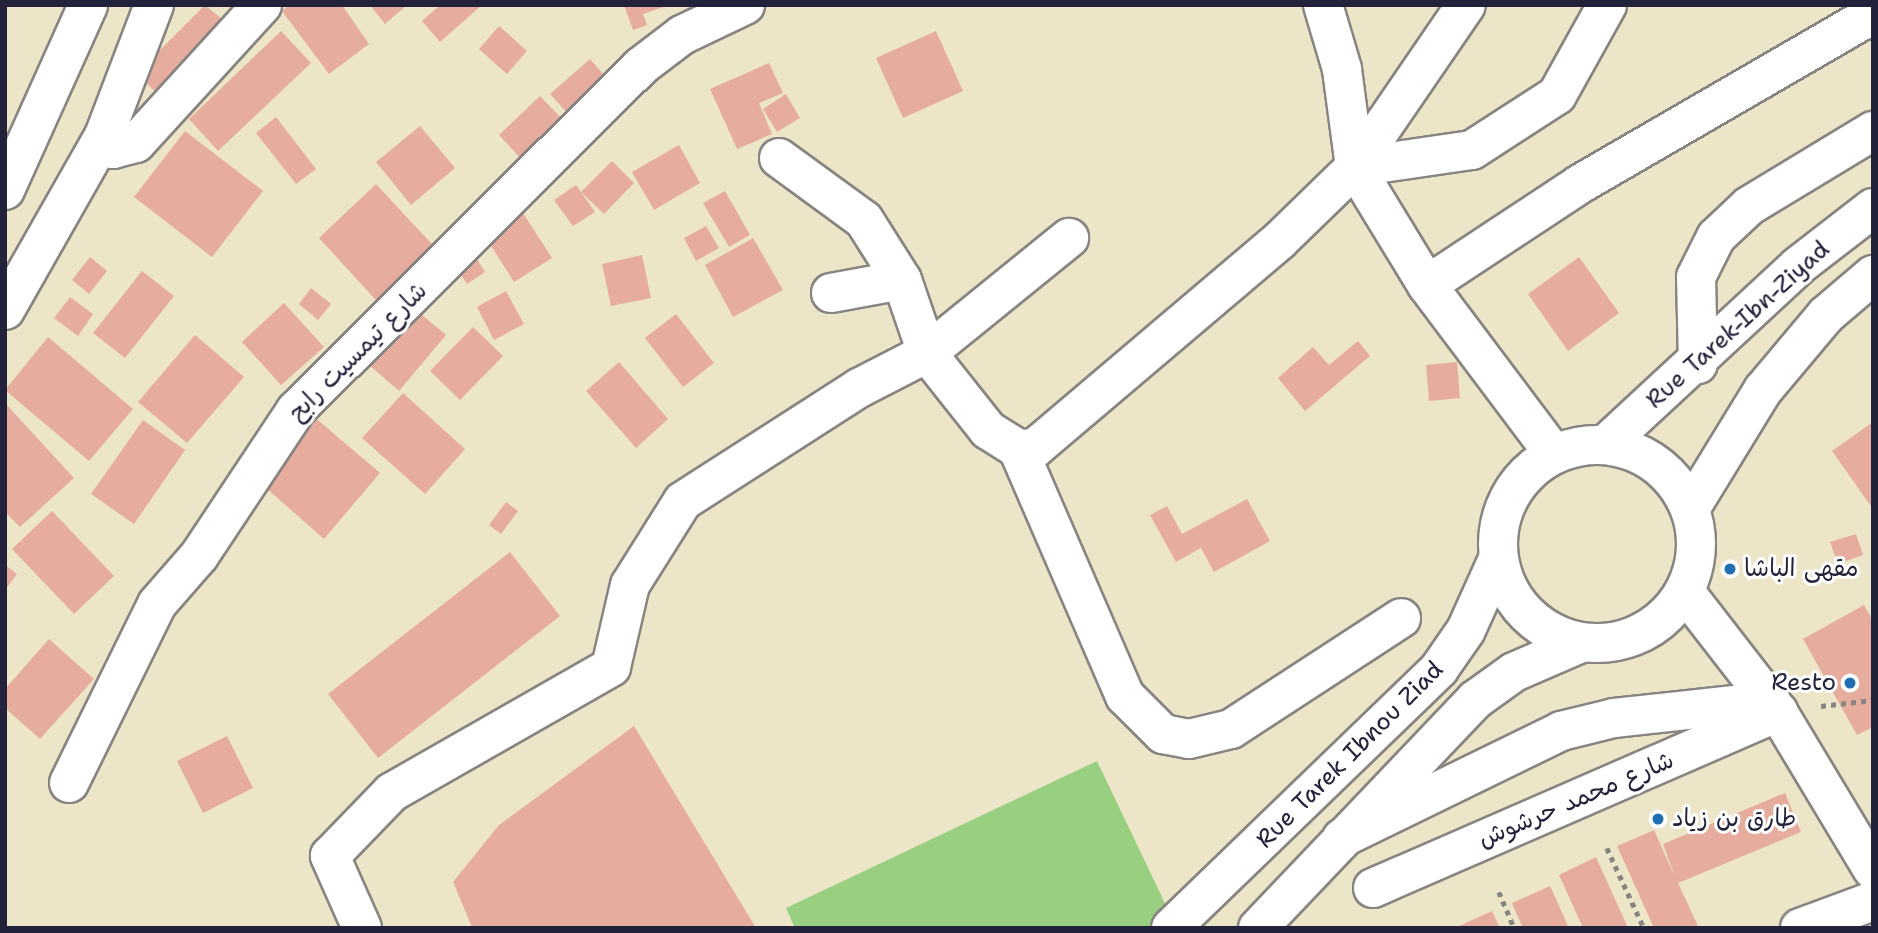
<!DOCTYPE html>
<meta charset="utf-8">
<style>
body{margin:0}
#map{position:relative;width:1878px;height:933px;overflow:hidden;background:#ede5c7;font-family:"Shantell Sans","Playpen Sans Arabic",sans-serif}
div>[style]{position:absolute}
[style*='--x']{left:calc(var(--x)*1px);top:calc(var(--y)*1px);width:calc(var(--w)*1px);rotate:calc(var(--a)*1deg)}
.green>*{inset:0;background:#98cf80}
.building>*{inset:0;background:#e6ad9e}
.path>*{height:4.5px;margin-top:-2.25px;transform-origin:0;background:repeating-linear-gradient(90deg,#888481 0 5px,transparent 0 10px)}
.roads{filter:drop-shadow(2px 0 #888481) drop-shadow(-2px 0 #888481) drop-shadow(0 2px #888481) drop-shadow(0 -2px #888481)}
.minor>*{height:38px;margin:-19px;padding:0 19px;transform-origin:19px;border-radius:19px;background:#fff}
.minor>.ring{margin:-19px;padding:0;box-sizing:content-box;background:none;border:38px solid #fff;border-radius:50%}
.dots>*{width:19px;height:19px;translate:-50% -50%;box-sizing:border-box;border:4px solid #fff;border-radius:50%}
span{translate:-50% -50%;white-space:nowrap;text-align:center;line-height:1.15;-webkit-text-stroke:6px #fff;paint-order:stroke}
.street-label{font-size:24px;color:#22223b}
.poi-label{font-size:24px;color:#22223b}
.left{translate:0 -50%;text-align:left}
.right{translate:-100% -50%;text-align:right}
.frame{position:absolute;inset:0;border:7px solid #22223b;pointer-events:none}
</style>
<div id="map">
<div class="green">
<div style="clip-path:polygon(1097px 761px,1172px 918px,1151px 928px,795px 928px,786px 908px)"></div>
</div>
<div class="building">
<div style="clip-path:polygon(205px 5px,234px 29px,163px 100px,137px 73px)"></div>
<div style="clip-path:polygon(290px 5px,342px 5px,369px 44px,329px 74px,282px 11px)"></div>
<div style="clip-path:polygon(370px 5px,407px 5px,385px 24px)"></div>
<div style="clip-path:polygon(440px 5px,482px 5px,440px 42px,422px 21px)"></div>
<div style="clip-path:polygon(624px 5px,665px 5px,666px 6px,643px 14px,647px 25px,633px 30px)"></div>
<div style="clip-path:polygon(499px 26px,527px 51px,507px 74px,479px 49px)"></div>
<div style="clip-path:polygon(281px 31px,311px 63px,218px 151px,189px 119px)"></div>
<div style="clip-path:polygon(936px 31px,963px 91px,903px 118px,876px 58px)"></div>
<div style="clip-path:polygon(590px 59px,611px 83px,571px 117px,550px 94px)"></div>
<div style="clip-path:polygon(769px 63px,783px 93px,759px 103px,772px 134px,737px 149px,710px 89px)"></div>
<div style="clip-path:polygon(786px 94px,800px 118px,777px 132px,763px 109px)"></div>
<div style="clip-path:polygon(540px 96px,569px 126px,527px 165px,499px 135px)"></div>
<div style="clip-path:polygon(276px 117px,316px 169px,296px 184px,256px 133px)"></div>
<div style="clip-path:polygon(420px 126px,455px 168px,411px 205px,376px 162px)"></div>
<div style="clip-path:polygon(185px 131px,263px 191px,212px 257px,134px 197px)"></div>
<div style="clip-path:polygon(679px 145px,700px 183px,654px 210px,632px 172px)"></div>
<div style="clip-path:polygon(612px 161px,634px 183px,604px 214px,581px 192px)"></div>
<div style="clip-path:polygon(376px 184px,443px 256px,385px 310px,319px 238px)"></div>
<div style="clip-path:polygon(576px 185px,595px 212px,573px 226px,554px 200px)"></div>
<div style="clip-path:polygon(725px 191px,750px 235px,729px 247px,703px 203px)"></div>
<div style="clip-path:polygon(521px 210px,552px 258px,514px 282px,483px 233px)"></div>
<div style="clip-path:polygon(706px 226px,719px 248px,696px 261px,684px 238px)"></div>
<div style="clip-path:polygon(753px 238px,783px 290px,733px 317px,705px 265px)"></div>
<div style="clip-path:polygon(642px 255px,651px 298px,611px 306px,602px 264px)"></div>
<div style="clip-path:polygon(475px 256px,485px 272px,467px 284px,457px 268px)"></div>
<div style="clip-path:polygon(90px 257px,107px 271px,89px 294px,72px 280px)"></div>
<div style="clip-path:polygon(1579px 257px,1619px 313px,1568px 351px,1528px 294px)"></div>
<div style="clip-path:polygon(142px 271px,174px 296px,125px 358px,93px 333px)"></div>
<div style="clip-path:polygon(311px 288px,331px 304px,318px 320px,299px 304px)"></div>
<div style="clip-path:polygon(506px 291px,524px 324px,494px 340px,477px 307px)"></div>
<div style="clip-path:polygon(70px 297px,93px 314px,78px 336px,54px 318px)"></div>
<div style="clip-path:polygon(284px 303px,324px 347px,281px 385px,242px 342px)"></div>
<div style="clip-path:polygon(416px 310px,446px 335px,399px 391px,369px 365px)"></div>
<div style="clip-path:polygon(676px 314px,714px 363px,683px 387px,645px 338px)"></div>
<div style="clip-path:polygon(473px 327px,503px 356px,460px 400px,430px 371px)"></div>
<div style="clip-path:polygon(195px 335px,244px 377px,187px 443px,138px 402px)"></div>
<div style="clip-path:polygon(48px 337px,133px 409px,89px 461px,5px 390px)"></div>
<div style="clip-path:polygon(1358px 341px,1370px 356px,1305px 411px,1278px 378px,1313px 347px,1329px 365px)"></div>
<div style="clip-path:polygon(619px 362px,668px 419px,636px 448px,586px 391px)"></div>
<div style="clip-path:polygon(1457px 362px,1460px 398px,1429px 401px,1426px 365px)"></div>
<div style="clip-path:polygon(403px 393px,465px 449px,425px 494px,362px 438px)"></div>
<div style="clip-path:polygon(5px 403px,74px 478px,20px 527px,5px 512px)"></div>
<div style="clip-path:polygon(312px 415px,380px 473px,324px 539px,257px 480px)"></div>
<div style="clip-path:polygon(143px 420px,185px 450px,134px 524px,91px 494px)"></div>
<div style="clip-path:polygon(1873px 422px,1873px 509px,1832px 451px)"></div>
<div style="clip-path:polygon(1247px 499px,1270px 541px,1214px 572px,1201px 548px,1176px 562px,1150px 515px,1167px 506px,1182px 534px)"></div>
<div style="clip-path:polygon(506px 502px,518px 511px,501px 534px,489px 525px)"></div>
<div style="clip-path:polygon(52px 511px,114px 576px,74px 614px,12px 549px)"></div>
<div style="clip-path:polygon(1856px 534px,1863px 555px,1838px 564px,1830px 542px)"></div>
<div style="clip-path:polygon(510px 552px,560px 616px,378px 758px,328px 694px)"></div>
<div style="clip-path:polygon(5px 565px,17px 574px,5px 590px)"></div>
<div style="clip-path:polygon(1864px 605px,1873px 621px,1873px 727px,1857px 735px,1803px 639px)"></div>
<div style="clip-path:polygon(49px 639px,94px 679px,40px 739px,5px 708px,5px 689px)"></div>
<div style="clip-path:polygon(634px 726px,756px 928px,472px 927px,453px 882px,499px 825px)"></div>
<div style="clip-path:polygon(227px 736px,253px 788px,203px 813px,177px 761px)"></div>
<div style="clip-path:polygon(1785px 793px,1801px 832px,1678px 883px,1699px 928px,1654px 928px,1617px 846px,1654px 830px,1675px 877px,1663px 844px)"></div>
<div style="clip-path:polygon(1596px 857px,1628px 928px,1583px 928px,1559px 875px)"></div>
<div style="clip-path:polygon(1550px 886px,1569px 928px,1523px 928px,1512px 903px)"></div>
<div style="clip-path:polygon(1492px 911px,1500px 928px,1455px 928px)"></div>
</div>
<div class="path">
<div style="--x:1821;--y:706;--w:52;--a:-6.6"></div>
<div style="--x:1607;--y:848;--w:88;--a:65.2"></div>
<div style="--x:1499;--y:892;--w:39;--a:67"></div>
</div>
<div class="roads">
<div class="minor">
<div style="--x:154;--y:5;--w:140;--a:110.9"></div>
<div style="--x:104;--y:136;--w:16;--a:55"></div>
<div style="--x:113;--y:149;--w:24;--a:-15"></div>
<div style="--x:136;--y:143;--w:187;--a:-47.6"></div>
<div style="--x:779;--y:158;--w:105;--a:36.1"></div>
<div style="--x:864;--y:220;--w:71;--a:57.7"></div>
<div style="--x:902;--y:280;--w:77;--a:71.1"></div>
<div style="--x:927;--y:353;--w:183;--a:-39"></div>
<div style="--x:1355;--y:167;--w:138;--a:58.6"></div>
<div style="--x:1427;--y:285;--w:211;--a:53.1"></div>
<div style="--x:1355;--y:167;--w:118;--a:-8.3"></div>
<div style="--x:1472;--y:150;--w:101;--a:-32.9"></div>
<div style="--x:1557;--y:95;--w:103;--a:-60.9"></div>
<div style="--x:1355;--y:167;--w:196;--a:-55.6"></div>
<div style="--x:5;--y:190;--w:203;--a:-65.8"></div>
<div style="--x:1427;--y:285;--w:183;--a:-33.4"></div>
<div style="--x:1580;--y:184;--w:339;--a:-30.1"></div>
<div style="--x:831;--y:293;--w:72;--a:-10.4"></div>
<div style="--x:5;--y:310;--w:200;--a:-60.4"></div>
<div style="--x:1698;--y:364;--w:87;--a:-91.3"></div>
<div style="--x:1696;--y:277;--w:45;--a:-63.4"></div>
<div style="--x:1716;--y:237;--w:45;--a:-43.2"></div>
<div style="--x:1749;--y:206;--w:145;--a:-31.2"></div>
<div class="ring" style="left:1498px;top:445px;width:160px;height:160px"></div>
<div style="--x:1605;--y:445;--w:263;--a:-42.8"></div>
<div style="--x:1798;--y:266;--w:95;--a:-37.7"></div>
<div style="--x:1018;--y:449;--w:269;--a:66.6"></div>
<div style="--x:1125;--y:696;--w:54;--a:45"></div>
<div style="--x:1163;--y:734;--w:26;--a:11"></div>
<div style="--x:1189;--y:739;--w:43;--a:-13.4"></div>
<div style="--x:1231;--y:729;--w:203;--a:-33.1"></div>
<div style="--x:1690;--y:509;--w:140;--a:-58.5"></div>
<div style="--x:1763;--y:390;--w:98;--a:-50"></div>
<div style="--x:1826;--y:315;--w:62;--a:-40.4"></div>
<div style="--x:1685;--y:592;--w:152;--a:52.2"></div>
<div style="--x:1778;--y:712;--w:184;--a:59"></div>
<div style="--x:69;--y:783;--w:199;--a:-63.8"></div>
<div style="--x:157;--y:604;--w:64;--a:-48.8"></div>
<div style="--x:199;--y:556;--w:175;--a:-56.4"></div>
<div style="--x:296;--y:410;--w:486;--a:-44.9"></div>
<div style="--x:640;--y:67;--w:53;--a:-37.3"></div>
<div style="--x:682;--y:35;--w:70;--a:-25.5"></div>
<div style="--x:1342;--y:838;--w:244;--a:-26"></div>
<div style="--x:1561;--y:731;--w:55;--a:-13.8"></div>
<div style="--x:1614;--y:718;--w:158;--a:-6.2"></div>
<div style="--x:1373;--y:888;--w:442;--a:-23.5"></div>
<div style="--x:362;--y:928;--w:79;--a:-114"></div>
<div style="--x:330;--y:856;--w:89;--a:-45.9"></div>
<div style="--x:392;--y:792;--w:252;--a:-29.7"></div>
<div style="--x:611;--y:667;--w:84;--a:-77"></div>
<div style="--x:630;--y:585;--w:99;--a:-57.8"></div>
<div style="--x:683;--y:501;--w:209;--a:-32.7"></div>
<div style="--x:859;--y:388;--w:76;--a:-27.2"></div>
<div style="--x:927;--y:353;--w:98;--a:51.6"></div>
<div style="--x:988;--y:430;--w:36;--a:32"></div>
<div style="--x:1018;--y:449;--w:17;--a:-3"></div>
<div style="--x:1035;--y:448;--w:321;--a:-40.3"></div>
<div style="--x:1280;--y:240;--w:105;--a:-44.2"></div>
<div style="--x:1355;--y:167;--w:99;--a:-97.6"></div>
<div style="--x:1342;--y:69;--w:67;--a:-106.5"></div>
<div style="--x:1171;--y:928;--w:373;--a:-44"></div>
<div style="--x:1439;--y:669;--w:47;--a:-55.3"></div>
<div style="--x:1466;--y:630;--w:78;--a:-65.7"></div>
<div style="--x:1258;--y:928;--w:315;--a:-46.4"></div>
<div style="--x:1475;--y:700;--w:48;--a:-35.7"></div>
<div style="--x:1514;--y:672;--w:73;--a:-23.4"></div>
<div style="--x:1800;--y:928;--w:78;--a:-20.3"></div>
</div>
</div>
<div class="dots">
<div style="left:1730px;top:569px;background:#1f6fb2"></div>
<div style="left:1850px;top:683px;background:#1f6fb2"></div>
<div style="left:1658px;top:819px;background:#1f6fb2"></div>
</div>
<div class="street-label">
<span style="left:1738px;top:325px;rotate:-42deg">Rue Tarek-Ibn-Ziyad</span>
<span style="left:358px;top:352px;rotate:-45deg">شارع تيمسيت رابح</span>
<span style="left:1350px;top:755px;rotate:-45deg">Rue Tarek Ibnou Ziad</span>
<span style="left:1576px;top:800px;rotate:-23deg">شارع محمد حرشوش</span>
</div>
<div class="poi-label">
<span class="left" style="left:1744px;top:569px">مقهى الباشا</span>
<span class="right" style="left:1836px;top:683px">Resto</span>
<span class="left" style="left:1672px;top:819px">طارق بن زياد</span>
</div>
<div class="frame"></div>
</div>
